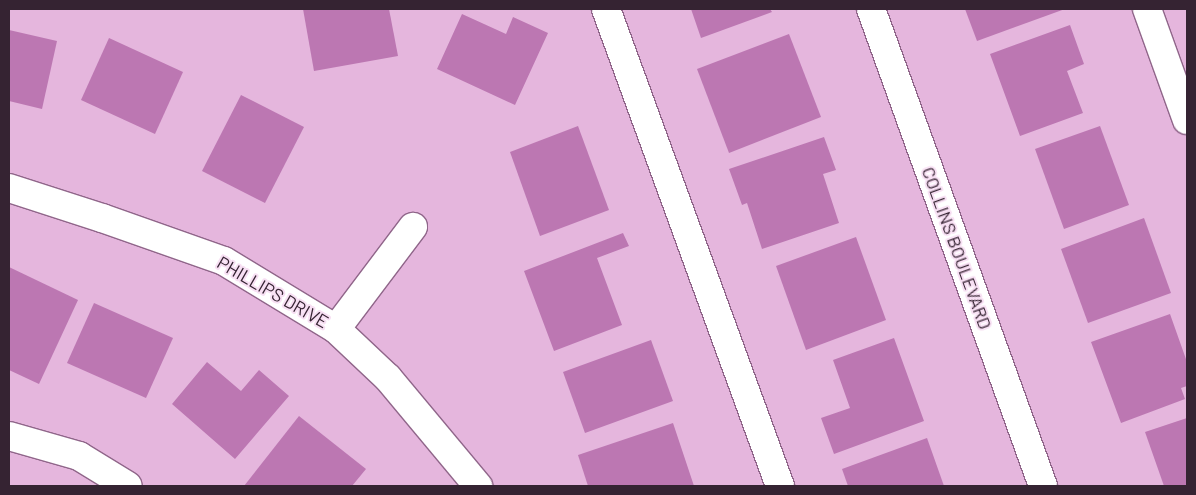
<!DOCTYPE html>
<style>
body{margin:0}
#map{position:relative;width:1196px;height:495px;overflow:hidden;background:#e5b6dd;font-family:Barlow,sans-serif}
div>[style]{position:absolute}
[style*='--x']{left:calc(var(--x)*1px);top:calc(var(--y)*1px);width:calc(var(--w)*1px);rotate:calc(var(--a)*1deg)}
.building>*{inset:0;background:#bc77b2}
.roads{filter:drop-shadow(1px 0 #90668a) drop-shadow(-1px 0 #90668a) drop-shadow(0 1px #90668a) drop-shadow(0 -1px #90668a)}
.minor>*{height:28px;margin:-14px;padding:0 14px;transform-origin:14px;border-radius:14px;background:#fff}
span{translate:-50% -50%;white-space:nowrap;text-align:center;line-height:1.15;-webkit-text-stroke:4px #f7dff3;paint-order:stroke}
.street-label{font-size:18px;color:#352332}
.frame{position:absolute;inset:0;border:10px solid #352332;pointer-events:none}
</style>
<div id="map">
<div class="building">
<div style="clip-path:polygon(303px 9px,389px 9px,398px 56px,314px 71px)"></div>
<div style="clip-path:polygon(691px 9px,770px 9px,772px 12px,701px 38px)"></div>
<div style="clip-path:polygon(965px 9px,1065px 9px,977px 41px)"></div>
<div style="clip-path:polygon(462px 14px,506px 34px,513px 17px,548px 33px,515px 105px,437px 69px)"></div>
<div style="clip-path:polygon(1070px 25px,1084px 64px,1067px 71px,1083px 113px,1020px 136px,990px 54px)"></div>
<div style="clip-path:polygon(9px 30px,57px 41px,42px 109px,9px 101px)"></div>
<div style="clip-path:polygon(789px 34px,821px 117px,729px 153px,697px 69px)"></div>
<div style="clip-path:polygon(109px 38px,183px 72px,155px 134px,81px 100px)"></div>
<div style="clip-path:polygon(241px 95px,304px 127px,265px 203px,202px 171px)"></div>
<div style="clip-path:polygon(578px 126px,609px 210px,540px 236px,510px 152px)"></div>
<div style="clip-path:polygon(1100px 126px,1129px 205px,1064px 229px,1035px 149px)"></div>
<div style="clip-path:polygon(824px 137px,836px 170px,823px 174px,839px 223px,762px 249px,747px 203px,742px 205px,729px 169px)"></div>
<div style="clip-path:polygon(1144px 218px,1171px 293px,1088px 323px,1061px 249px)"></div>
<div style="clip-path:polygon(623px 233px,629px 246px,597px 258px,622px 325px,554px 351px,524px 271px)"></div>
<div style="clip-path:polygon(856px 237px,886px 320px,806px 350px,776px 266px)"></div>
<div style="clip-path:polygon(9px 267px,78px 300px,39px 384px,9px 370px)"></div>
<div style="clip-path:polygon(94px 303px,173px 338px,146px 398px,67px 363px)"></div>
<div style="clip-path:polygon(1170px 314px,1187px 362px,1187px 386px,1181px 388px,1185px 399px,1121px 423px,1091px 342px)"></div>
<div style="clip-path:polygon(894px 338px,924px 421px,834px 454px,821px 418px,850px 408px,833px 360px)"></div>
<div style="clip-path:polygon(651px 340px,673px 401px,585px 433px,563px 372px)"></div>
<div style="clip-path:polygon(207px 362px,241px 391px,259px 370px,289px 396px,235px 459px,172px 404px)"></div>
<div style="clip-path:polygon(299px 416px,366px 469px,352px 486px,244px 486px)"></div>
<div style="clip-path:polygon(1187px 418px,1187px 486px,1164px 486px,1145px 432px)"></div>
<div style="clip-path:polygon(673px 423px,694px 486px,588px 486px,578px 455px)"></div>
<div style="clip-path:polygon(927px 438px,944px 486px,848px 486px,842px 469px)"></div>
</div>
<div class="roads">
<div class="minor">
<div style="--x:606;--y:9;--w:508;--a:69.96"></div>
<div style="--x:871;--y:9;--w:507;--a:70.17"></div>
<div style="--x:1147;--y:9;--w:118;--a:70.2"></div>
<div style="--x:9;--y:188;--w:98;--a:17.9"></div>
<div style="--x:102;--y:218;--w:129;--a:19.4"></div>
<div style="--x:224;--y:261;--w:131;--a:31.3"></div>
<div style="--x:336;--y:329;--w:71;--a:43.3"></div>
<div style="--x:388;--y:378;--w:141;--a:50.2"></div>
<div style="--x:336;--y:329;--w:128;--a:-53"></div>
<div style="--x:9;--y:436;--w:73;--a:15.9"></div>
<div style="--x:79;--y:456;--w:57;--a:31.5"></div>
</div>
</div>
<div class="street-label">
<span style="left:957px;top:248px;rotate:70deg">COLLINS BOULEVARD</span>
<span style="left:273px;top:292px;rotate:30deg">PHILLIPS DRIVE</span>
</div>
<div class="frame"></div>
</div>
